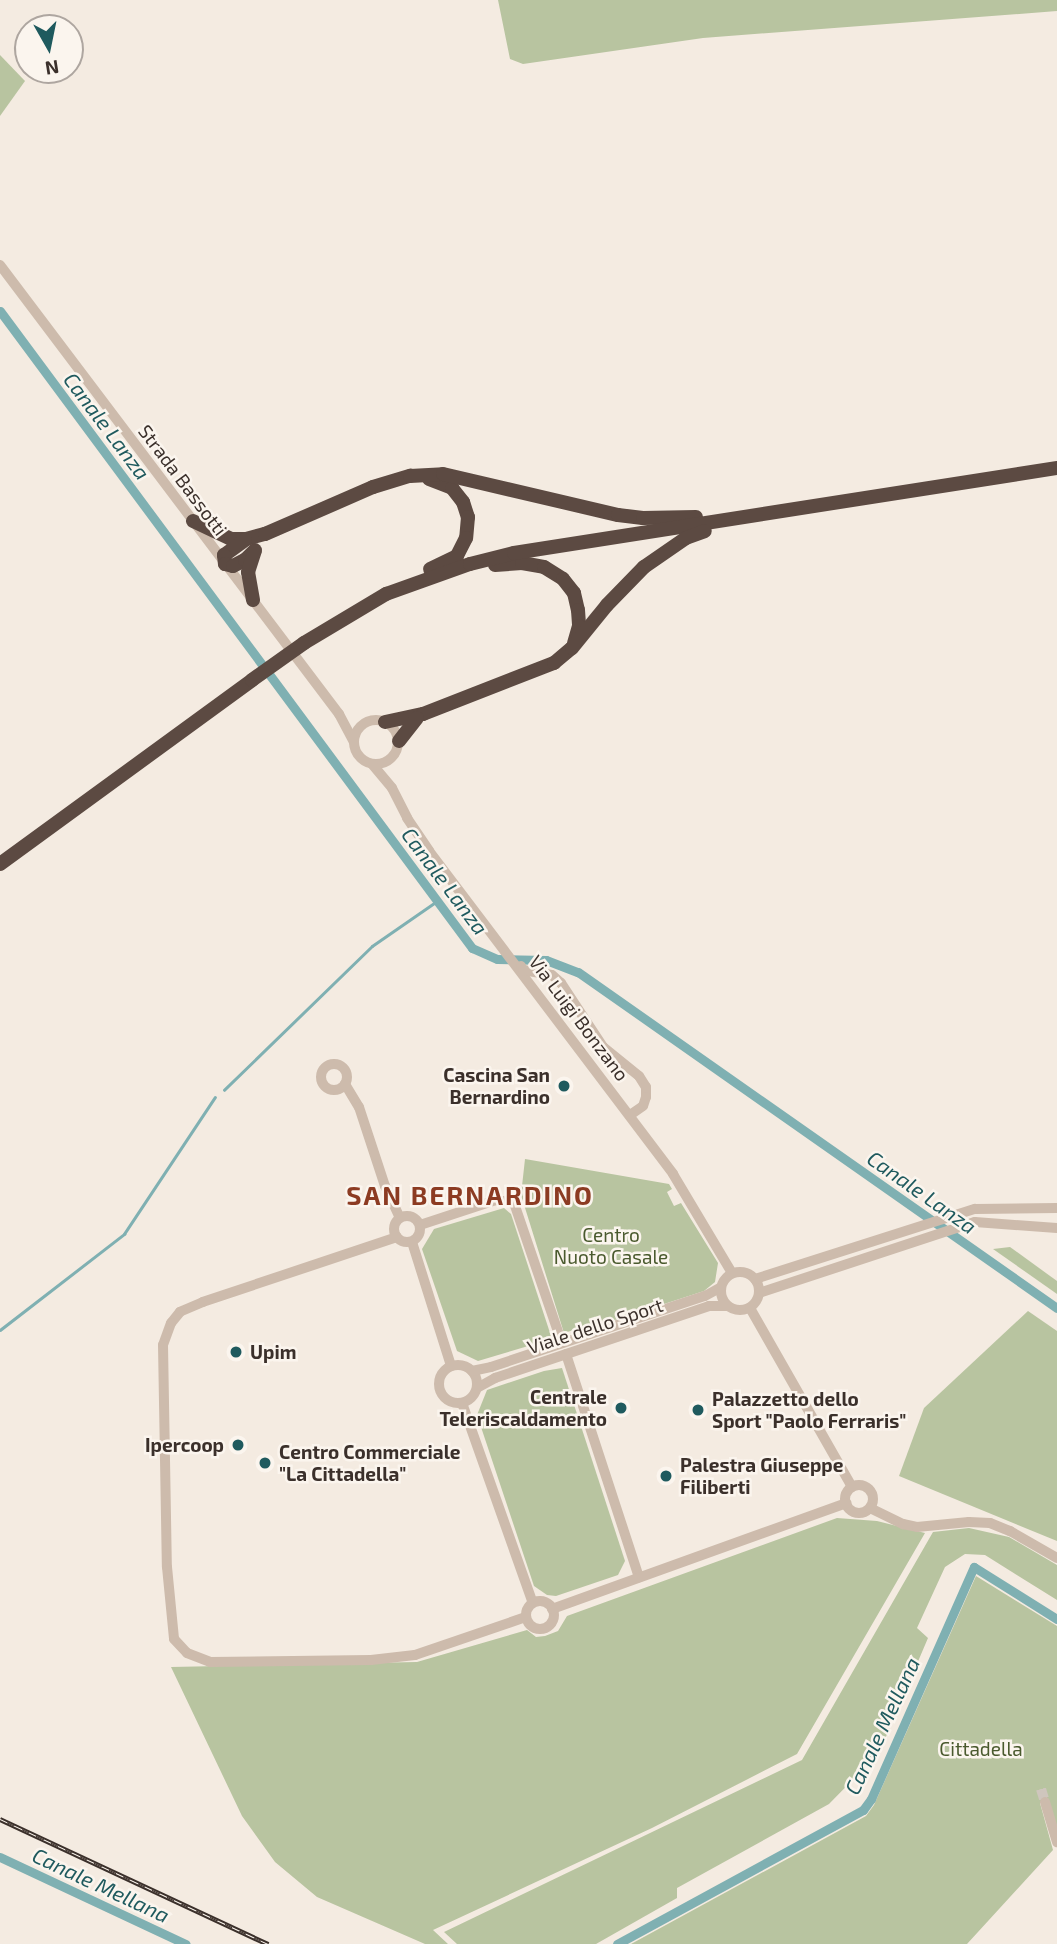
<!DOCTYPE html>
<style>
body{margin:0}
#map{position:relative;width:1057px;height:1944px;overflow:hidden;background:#f4ebe1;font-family:"Exo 2",sans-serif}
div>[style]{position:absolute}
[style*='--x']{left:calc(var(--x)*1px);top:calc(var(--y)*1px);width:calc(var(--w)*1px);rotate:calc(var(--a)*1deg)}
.green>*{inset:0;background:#b8c4a0}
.stream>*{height:2.5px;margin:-1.25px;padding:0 1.25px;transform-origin:1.25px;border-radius:1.25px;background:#7fb0b2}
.canal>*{height:9px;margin:-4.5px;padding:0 4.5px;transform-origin:4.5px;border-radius:4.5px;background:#7fb0b2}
.minor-tunnel>*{height:10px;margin-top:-5px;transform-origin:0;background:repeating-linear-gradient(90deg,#cfc6bd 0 10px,transparent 0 15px)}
.minor>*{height:10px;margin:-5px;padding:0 5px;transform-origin:5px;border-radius:5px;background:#cdbbac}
.minor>.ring{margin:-5px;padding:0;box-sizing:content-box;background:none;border:10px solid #cdbbac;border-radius:50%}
.highway>*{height:14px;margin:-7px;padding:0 7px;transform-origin:7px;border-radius:7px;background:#5c4a42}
.rail>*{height:5px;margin-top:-2.5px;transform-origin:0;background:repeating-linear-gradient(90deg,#fbf5ee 0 8px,#3b302b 0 16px);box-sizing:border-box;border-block:2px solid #3b302b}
.highway-bridge>*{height:14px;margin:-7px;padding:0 7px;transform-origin:7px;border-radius:7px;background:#5c4a42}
.dots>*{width:19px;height:19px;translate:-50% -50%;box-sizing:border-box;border:4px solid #fbf5ee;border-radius:50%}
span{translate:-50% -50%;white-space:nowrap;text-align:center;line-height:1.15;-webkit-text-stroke:5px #fbf5ee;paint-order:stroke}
.street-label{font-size:19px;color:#3b302b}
.poi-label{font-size:19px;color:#3b302b;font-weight:700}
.right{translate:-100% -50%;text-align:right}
.left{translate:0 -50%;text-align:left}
.park-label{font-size:19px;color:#4a5a2e}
.water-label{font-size:21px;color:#1f5a5e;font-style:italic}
.district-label{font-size:26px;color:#8c3b22;font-weight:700;letter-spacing:2px}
.north{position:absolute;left:14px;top:14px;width:70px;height:70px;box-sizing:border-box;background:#fbf5ee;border:2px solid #aea6a0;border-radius:50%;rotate:171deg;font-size:19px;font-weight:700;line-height:28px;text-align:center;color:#3b302b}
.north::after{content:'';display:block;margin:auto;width:24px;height:32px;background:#1f5a5e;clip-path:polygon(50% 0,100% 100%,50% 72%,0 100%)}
</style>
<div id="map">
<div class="green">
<div style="clip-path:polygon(498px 0,1057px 0,1057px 11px,703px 38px,523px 64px,510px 59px)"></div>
<div style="clip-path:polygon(0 55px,25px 81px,0 116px)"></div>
<div style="clip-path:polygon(525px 1159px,669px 1184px,672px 1189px,667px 1192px,674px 1206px,681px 1203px,718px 1263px,715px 1282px,704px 1291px,581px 1331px,580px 1328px,564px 1333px,521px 1195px)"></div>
<div style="clip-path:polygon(504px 1208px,511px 1214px,551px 1336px,535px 1344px,478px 1361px,457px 1351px,422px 1249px,434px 1229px)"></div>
<div style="clip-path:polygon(1010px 1247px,1057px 1281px,1057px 1294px,993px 1249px)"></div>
<div style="clip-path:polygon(1028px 1311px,1057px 1331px,1057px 1541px,899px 1476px,924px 1408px)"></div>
<div style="clip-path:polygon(562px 1368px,625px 1561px,618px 1575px,556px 1596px,547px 1595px,534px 1586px,477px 1415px,487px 1390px,544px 1371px)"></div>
<div style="clip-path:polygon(837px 1518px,877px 1521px,925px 1533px,797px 1754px,652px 1828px,433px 1930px,448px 1944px,425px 1944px,317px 1897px,275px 1862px,242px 1816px,171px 1667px,417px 1662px,527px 1630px,536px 1637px,545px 1636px,558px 1631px,567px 1616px)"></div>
<div style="clip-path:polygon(969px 1528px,1009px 1537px,1057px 1565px,1057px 1600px,985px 1555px,965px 1554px,945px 1567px,917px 1628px,928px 1638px,879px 1753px,829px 1804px,677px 1888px,677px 1898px,596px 1944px,457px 1944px,444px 1932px,802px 1760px,933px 1532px)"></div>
<div style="clip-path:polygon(976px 1576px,1057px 1626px,1057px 1827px,1048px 1801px,1040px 1803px,1053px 1850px,967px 1944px,631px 1944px,866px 1816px,874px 1805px)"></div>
</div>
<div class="stream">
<div style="--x:224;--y:1090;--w:206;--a:-44.2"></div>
<div style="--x:372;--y:946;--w:79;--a:-34.7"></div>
<div style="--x:0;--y:1330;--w:157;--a:-37.7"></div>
<div style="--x:124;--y:1234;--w:164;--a:-56.4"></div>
</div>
<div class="canal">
<div style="--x:0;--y:311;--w:793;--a:53.46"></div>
<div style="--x:472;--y:948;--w:27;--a:24"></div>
<div style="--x:497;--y:959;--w:49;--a:1.2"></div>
<div style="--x:546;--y:960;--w:34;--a:21"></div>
<div style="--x:578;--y:972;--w:585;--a:35.05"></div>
<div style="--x:0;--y:1857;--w:205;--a:25.1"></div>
<div style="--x:617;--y:1944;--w:280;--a:-28.6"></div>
<div style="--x:863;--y:1810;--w:14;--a:-54"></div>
<div style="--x:871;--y:1799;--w:254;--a:-66.1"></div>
<div style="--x:974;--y:1567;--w:98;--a:32.1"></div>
</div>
<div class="minor-tunnel">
<div style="--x:1041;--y:1789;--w:14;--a:73"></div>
</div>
<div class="minor">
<div style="--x:0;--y:265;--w:563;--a:52.95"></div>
<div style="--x:339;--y:714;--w:32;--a:62"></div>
<div class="ring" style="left:354px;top:720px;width:34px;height:34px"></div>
<div style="--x:372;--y:764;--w:31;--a:50"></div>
<div style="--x:392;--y:788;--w:34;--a:63"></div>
<div style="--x:407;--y:818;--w:40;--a:56"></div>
<div style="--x:429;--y:851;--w:405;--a:52.9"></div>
<div style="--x:673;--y:1174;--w:115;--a:59.2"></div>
<div style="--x:521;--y:966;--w:4;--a:63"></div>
<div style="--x:523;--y:970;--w:29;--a:10"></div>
<div style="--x:552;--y:975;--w:12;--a:42"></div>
<div style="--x:561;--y:983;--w:77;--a:56.7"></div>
<div style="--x:603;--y:1047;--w:46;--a:38.9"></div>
<div style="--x:639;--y:1076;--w:13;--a:58"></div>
<div style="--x:646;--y:1087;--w:10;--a:90"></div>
<div style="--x:646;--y:1097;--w:9;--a:108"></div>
<div style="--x:643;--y:1106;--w:16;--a:145"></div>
<div class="ring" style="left:321px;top:1064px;width:16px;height:16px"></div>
<div style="--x:345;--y:1084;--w:27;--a:59"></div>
<div style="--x:359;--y:1107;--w:83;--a:71.8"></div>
<div style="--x:385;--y:1186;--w:35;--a:65"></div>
<div class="ring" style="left:394px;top:1216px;width:16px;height:16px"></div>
<div style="--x:420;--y:1225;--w:80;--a:-18.2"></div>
<div style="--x:496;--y:1200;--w:18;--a:9"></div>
<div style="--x:514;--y:1203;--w:148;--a:71.1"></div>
<div style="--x:397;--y:1237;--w:205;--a:161.5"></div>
<div style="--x:203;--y:1302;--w:25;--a:157"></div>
<div style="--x:180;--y:1312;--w:14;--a:129"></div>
<div style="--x:171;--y:1323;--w:23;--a:110"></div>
<div style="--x:163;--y:1345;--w:222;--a:89"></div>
<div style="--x:167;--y:1567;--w:72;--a:84.4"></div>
<div style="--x:174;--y:1639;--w:19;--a:47"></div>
<div style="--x:187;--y:1653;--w:25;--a:21"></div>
<div style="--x:210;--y:1662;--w:161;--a:-0.7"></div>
<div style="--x:371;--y:1660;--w:44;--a:-6.5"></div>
<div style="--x:415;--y:1655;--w:117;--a:-18.9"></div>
<div style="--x:412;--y:1242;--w:130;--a:72.5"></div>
<div class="ring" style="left:721px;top:1272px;width:28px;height:28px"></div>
<div style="--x:755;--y:1279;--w:231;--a:-17.7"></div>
<div style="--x:975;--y:1209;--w:82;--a:-0.7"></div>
<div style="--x:759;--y:1293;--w:227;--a:-18.2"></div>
<div style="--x:975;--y:1222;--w:82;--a:4.2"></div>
<div style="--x:750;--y:1308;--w:206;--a:60.3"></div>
<div style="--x:566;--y:1354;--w:235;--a:71.9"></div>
<div class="ring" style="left:439px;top:1365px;width:28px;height:28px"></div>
<div style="--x:472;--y:1371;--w:19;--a:-12"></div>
<div style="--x:491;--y:1367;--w:225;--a:-18.4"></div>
<div style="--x:705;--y:1296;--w:18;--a:-29"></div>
<div style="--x:477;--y:1388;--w:21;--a:-29"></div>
<div style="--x:495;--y:1378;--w:226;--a:-18.6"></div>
<div style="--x:709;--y:1306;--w:18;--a:0"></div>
<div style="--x:462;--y:1403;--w:212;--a:70.5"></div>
<div class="ring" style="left:845px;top:1485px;width:18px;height:18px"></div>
<div style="--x:870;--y:1508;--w:37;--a:26"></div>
<div style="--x:903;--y:1524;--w:14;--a:12"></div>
<div style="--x:917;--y:1527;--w:52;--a:-5.5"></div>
<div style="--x:969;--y:1522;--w:21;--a:3"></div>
<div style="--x:990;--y:1523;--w:22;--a:22"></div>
<div style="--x:1010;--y:1531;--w:54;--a:29.9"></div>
<div class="ring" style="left:526px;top:1601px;width:18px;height:18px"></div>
<div style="--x:552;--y:1609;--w:313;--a:-19.8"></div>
<div style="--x:1045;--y:1802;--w:42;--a:73.3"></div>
</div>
<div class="highway">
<div style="--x:429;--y:479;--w:25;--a:21"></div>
<div style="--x:452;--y:488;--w:18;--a:52"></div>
<div style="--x:463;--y:502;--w:16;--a:72"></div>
<div style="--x:468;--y:517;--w:21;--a:95"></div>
<div style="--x:466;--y:538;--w:20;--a:117"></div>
<div style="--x:457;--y:556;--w:30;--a:154"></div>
<div style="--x:193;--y:521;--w:42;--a:25.3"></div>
<div style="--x:231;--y:539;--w:15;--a:0"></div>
<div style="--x:246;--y:539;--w:20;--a:-15"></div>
<div style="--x:265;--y:534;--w:118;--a:-23.5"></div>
<div style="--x:373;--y:487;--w:39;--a:-17"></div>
<div style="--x:410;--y:476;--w:33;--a:-3"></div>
<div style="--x:443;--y:474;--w:180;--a:13.2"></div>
<div style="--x:618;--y:515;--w:25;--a:7"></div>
<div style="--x:643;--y:518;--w:53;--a:-1.1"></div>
<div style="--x:245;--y:540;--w:26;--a:144"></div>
<div style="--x:224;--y:555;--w:9;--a:84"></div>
<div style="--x:225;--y:564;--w:8;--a:14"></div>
<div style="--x:233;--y:566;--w:13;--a:-27"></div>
<div style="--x:245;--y:560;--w:14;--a:-45"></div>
<div style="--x:495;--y:565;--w:27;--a:-4"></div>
<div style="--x:522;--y:563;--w:22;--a:10"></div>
<div style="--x:544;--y:567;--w:22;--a:32"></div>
<div style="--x:563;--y:579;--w:18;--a:52"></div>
<div style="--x:574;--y:593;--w:17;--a:77"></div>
<div style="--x:578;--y:610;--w:16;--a:86"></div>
<div style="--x:579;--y:626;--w:18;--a:106"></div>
<div style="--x:253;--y:600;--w:28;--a:-100"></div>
<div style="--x:248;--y:572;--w:22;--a:-72"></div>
<div style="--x:304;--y:643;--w:96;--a:-30.9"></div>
<div style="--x:386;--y:594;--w:89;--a:-19.7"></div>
<div style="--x:470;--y:564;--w:45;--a:-14"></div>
<div style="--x:514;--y:553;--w:550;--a:-8.9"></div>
<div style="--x:385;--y:722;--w:39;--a:-12"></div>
<div style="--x:423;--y:714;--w:141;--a:-21.3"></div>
<div style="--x:554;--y:663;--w:23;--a:-40"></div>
<div style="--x:572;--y:648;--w:55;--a:-50.9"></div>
<div style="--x:607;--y:605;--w:53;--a:-45.8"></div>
<div style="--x:644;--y:567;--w:51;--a:-34.6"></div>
<div style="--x:686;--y:538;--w:20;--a:-20"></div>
<div style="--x:399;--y:741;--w:29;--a:-52"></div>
<div style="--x:0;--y:864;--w:312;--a:-36.1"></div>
</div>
<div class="rail">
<div style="--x:0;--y:1819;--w:296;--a:25"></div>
</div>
<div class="highway-bridge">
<div style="--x:252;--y:680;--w:64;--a:-35.4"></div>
</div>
<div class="dots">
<div style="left:564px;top:1086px;background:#1f5a5e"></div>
<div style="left:236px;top:1352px;background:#1f5a5e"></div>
<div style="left:621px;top:1408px;background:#1f5a5e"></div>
<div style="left:698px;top:1410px;background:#1f5a5e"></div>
<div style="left:238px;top:1445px;background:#1f5a5e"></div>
<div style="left:265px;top:1463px;background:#1f5a5e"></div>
<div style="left:666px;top:1476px;background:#1f5a5e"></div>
</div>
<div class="street-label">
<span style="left:183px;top:480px;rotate:53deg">Strada Bassotti</span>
<span style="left:579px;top:1018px;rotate:53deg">Via Luigi Bonzano</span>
<span style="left:595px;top:1326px;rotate:-18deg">Viale dello Sport</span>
</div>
<div class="poi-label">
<span class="right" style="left:550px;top:1086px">Cascina San<br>Bernardino</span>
<span class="left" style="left:250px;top:1352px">Upim</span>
<span class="right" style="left:607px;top:1408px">Centrale<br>Teleriscaldamento</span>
<span class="left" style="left:712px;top:1410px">Palazzetto dello<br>Sport "Paolo Ferraris"</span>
<span class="right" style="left:224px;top:1445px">Ipercoop</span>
<span class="left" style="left:279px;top:1463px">Centro Commerciale<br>"La Cittadella"</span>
<span class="left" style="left:680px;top:1476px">Palestra Giuseppe<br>Filiberti</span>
</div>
<div class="park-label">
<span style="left:611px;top:1246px">Centro<br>Nuoto Casale</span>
<span style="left:981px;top:1749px">Cittadella</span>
</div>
<div class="water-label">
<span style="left:107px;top:426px;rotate:53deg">Canale Lanza</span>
<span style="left:445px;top:881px;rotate:53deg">Canale Lanza</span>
<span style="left:922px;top:1192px;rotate:35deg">Canale Lanza</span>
<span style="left:882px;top:1726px;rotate:-65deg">Canale Mellana</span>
<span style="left:101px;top:1885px;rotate:25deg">Canale Mellana</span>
</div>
<div class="district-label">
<span style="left:470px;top:1195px">SAN BERNARDINO</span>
</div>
<div class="north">N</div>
</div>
